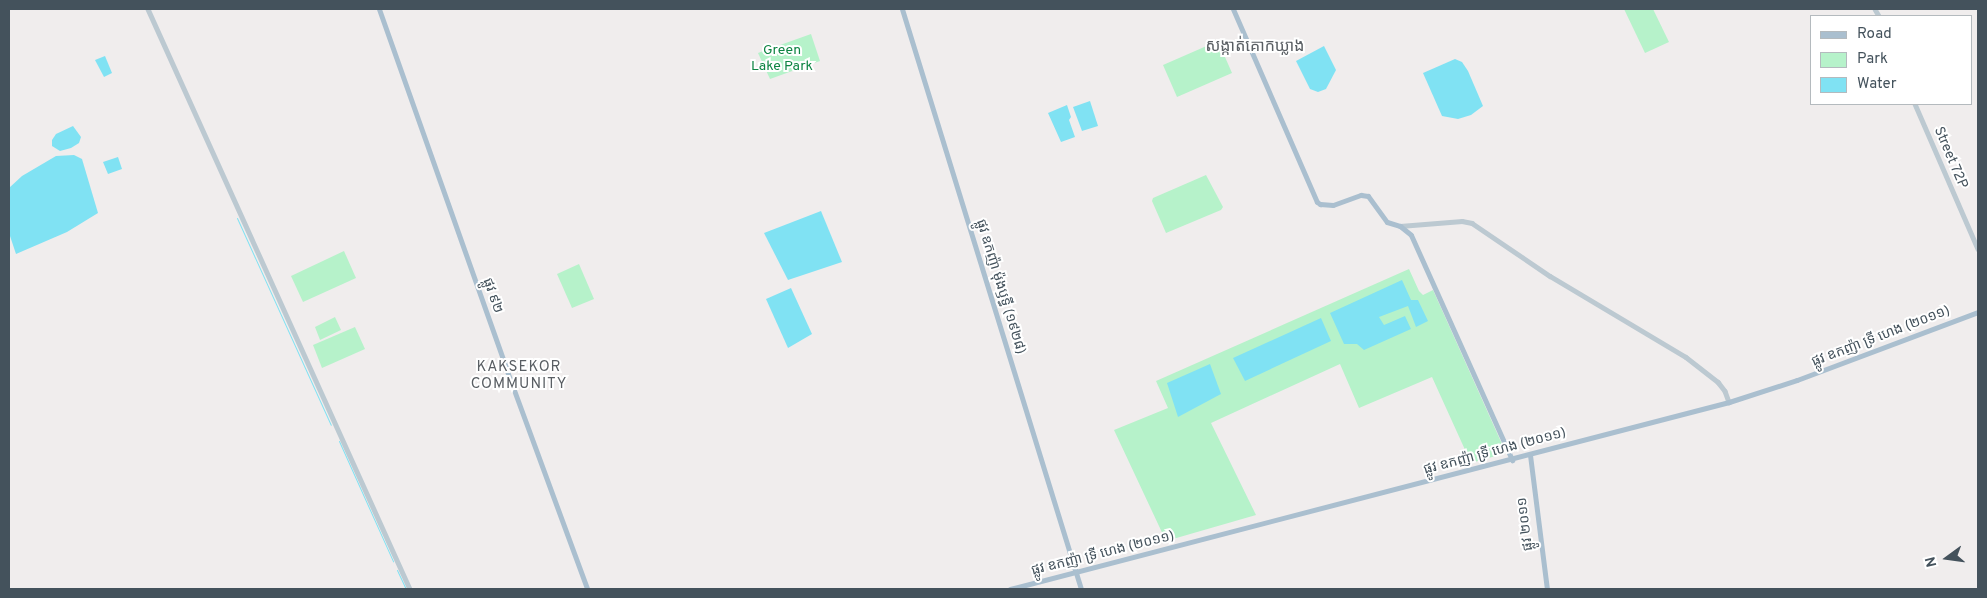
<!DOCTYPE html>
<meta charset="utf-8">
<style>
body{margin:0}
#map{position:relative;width:1987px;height:598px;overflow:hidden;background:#f0eded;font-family:Overpass,"Noto Sans Khmer",sans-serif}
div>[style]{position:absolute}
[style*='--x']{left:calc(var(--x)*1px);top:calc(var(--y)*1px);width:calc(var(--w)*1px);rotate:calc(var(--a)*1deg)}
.green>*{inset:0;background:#b6f2ca}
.water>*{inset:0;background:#80e2f3}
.stream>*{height:1px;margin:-0.5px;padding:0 0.5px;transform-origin:0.5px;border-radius:0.5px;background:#80e2f3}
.minor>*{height:4.5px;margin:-2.25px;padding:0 2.25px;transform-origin:2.25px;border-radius:2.25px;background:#bcc9d1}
.major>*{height:5px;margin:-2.5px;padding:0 2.5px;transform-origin:2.5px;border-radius:2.5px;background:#aabfcf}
span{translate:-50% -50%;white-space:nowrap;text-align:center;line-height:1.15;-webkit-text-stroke:4px #fff;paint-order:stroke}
.park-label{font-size:14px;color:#0e8443}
.street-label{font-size:14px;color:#44525c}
.neighbourhood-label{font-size:15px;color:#595e63;letter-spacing:1px}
.quarter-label{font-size:16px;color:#595e63}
.frame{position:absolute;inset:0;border:10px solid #44525c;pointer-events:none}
.legend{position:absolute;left:1810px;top:15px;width:162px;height:90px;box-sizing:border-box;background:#fff;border:1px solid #b4babe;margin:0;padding:6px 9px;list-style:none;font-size:15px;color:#44525c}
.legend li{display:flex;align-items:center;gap:10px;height:25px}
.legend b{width:25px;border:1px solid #b4babe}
.north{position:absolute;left:1922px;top:533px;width:50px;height:50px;-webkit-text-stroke:4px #fff;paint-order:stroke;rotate:256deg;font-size:14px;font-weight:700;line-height:20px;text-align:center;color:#44525c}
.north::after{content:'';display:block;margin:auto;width:18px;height:22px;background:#44525c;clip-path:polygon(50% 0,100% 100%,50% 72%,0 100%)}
</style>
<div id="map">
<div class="green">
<div style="clip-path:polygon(1624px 9px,1653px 9px,1669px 42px,1645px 53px)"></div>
<div style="clip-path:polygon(811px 34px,820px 61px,770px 79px,758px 53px)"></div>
<div style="clip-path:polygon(1218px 41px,1232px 73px,1177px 97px,1163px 65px)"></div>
<div style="clip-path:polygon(1206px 175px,1223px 207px,1221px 210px,1166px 233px,1152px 201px,1153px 198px)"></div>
<div style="clip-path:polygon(344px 251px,356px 278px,303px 302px,291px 276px)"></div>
<div style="clip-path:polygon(579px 264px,594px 299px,572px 308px,557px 274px)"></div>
<div style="clip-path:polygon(1409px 269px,1419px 291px,1423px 295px,1433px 290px,1506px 453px,1471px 463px,1432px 377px,1359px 408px,1340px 364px,1211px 423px,1256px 515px,1166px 541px,1114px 430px,1168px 408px,1156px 381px)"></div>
<div style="clip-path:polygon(335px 317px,341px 330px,320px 340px,315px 327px)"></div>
<div style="clip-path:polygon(355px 327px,365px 349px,322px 368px,313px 345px)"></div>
</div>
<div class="water">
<div style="clip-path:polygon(1324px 46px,1336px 70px,1326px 89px,1318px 92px,1310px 89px,1296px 61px)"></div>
<div style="clip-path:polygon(105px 56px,112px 73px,104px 77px,95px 60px)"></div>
<div style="clip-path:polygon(1455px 59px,1462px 62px,1468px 71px,1483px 106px,1471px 115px,1458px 119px,1442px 116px,1423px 73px)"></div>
<div style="clip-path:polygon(1090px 101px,1098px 126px,1082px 131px,1073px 107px)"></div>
<div style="clip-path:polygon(1067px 105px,1071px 117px,1069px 120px,1075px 137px,1061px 142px,1048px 113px)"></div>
<div style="clip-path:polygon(73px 126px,81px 137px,79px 143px,71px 148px,60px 151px,52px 146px,52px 140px,56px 134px)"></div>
<div style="clip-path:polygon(74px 155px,82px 159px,98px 213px,67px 232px,16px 254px,9px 233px,9px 188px,22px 176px,56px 156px)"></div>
<div style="clip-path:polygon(118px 157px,122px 169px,108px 174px,103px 162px)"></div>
<div style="clip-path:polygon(821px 211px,842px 262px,788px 280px,764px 233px)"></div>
<div style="clip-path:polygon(1402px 280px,1411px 300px,1418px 300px,1428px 321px,1416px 327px,1408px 306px,1379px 317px,1384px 325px,1405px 316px,1411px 329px,1364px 350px,1357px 344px,1344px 344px,1330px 313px)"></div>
<div style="clip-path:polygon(791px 288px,812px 334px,788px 348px,766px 299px)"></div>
<div style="clip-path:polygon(1321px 318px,1331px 341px,1245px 381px,1233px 358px)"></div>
<div style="clip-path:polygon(1210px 364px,1221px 394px,1178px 417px,1167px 383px)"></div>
</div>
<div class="stream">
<div style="--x:237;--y:218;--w:227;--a:65.6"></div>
<div style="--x:339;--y:441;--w:132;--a:65.8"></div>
<div style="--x:397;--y:570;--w:21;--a:65"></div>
</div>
<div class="minor">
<div style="--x:148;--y:9;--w:636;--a:65.69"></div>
<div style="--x:1875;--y:9;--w:8;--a:60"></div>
<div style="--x:1915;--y:104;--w:158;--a:66.5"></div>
<div style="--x:1400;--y:226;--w:62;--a:-4.6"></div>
<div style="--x:1462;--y:221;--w:10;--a:11"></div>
<div style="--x:1472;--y:223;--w:94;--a:34.2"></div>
<div style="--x:1550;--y:276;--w:158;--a:30.8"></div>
<div style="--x:1686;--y:357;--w:41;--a:38"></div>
<div style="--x:1718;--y:382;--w:11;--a:52"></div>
<div style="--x:1725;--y:391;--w:12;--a:70"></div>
</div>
<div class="major">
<div style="--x:379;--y:9;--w:384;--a:70.5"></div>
<div style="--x:507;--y:371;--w:232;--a:69.8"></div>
<div style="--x:902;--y:9;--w:607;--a:72.85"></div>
<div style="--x:1233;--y:9;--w:210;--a:66.5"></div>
<div style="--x:1317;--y:202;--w:4;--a:34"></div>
<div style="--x:1320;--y:204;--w:13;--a:4"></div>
<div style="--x:1333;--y:205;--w:30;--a:-20"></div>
<div style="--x:1361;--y:195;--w:7;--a:8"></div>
<div style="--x:1368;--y:196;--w:32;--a:54"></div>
<div style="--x:1387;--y:222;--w:14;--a:17"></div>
<div style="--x:1400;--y:226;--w:14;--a:39"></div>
<div style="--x:1411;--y:235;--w:247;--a:65.8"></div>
<div style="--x:1530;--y:455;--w:135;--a:82.8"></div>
<div style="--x:1010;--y:589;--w:743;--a:-14.58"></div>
<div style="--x:1729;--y:402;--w:71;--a:-17.9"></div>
<div style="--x:1797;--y:380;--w:193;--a:-20.6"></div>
</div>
<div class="park-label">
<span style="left:782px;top:59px">Green<br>Lake Park</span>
</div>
<div class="street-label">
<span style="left:1950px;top:158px;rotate:67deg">Street 72P</span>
<span style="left:1000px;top:287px;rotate:73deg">ផ្លូវ ឧកញ៉ា ម៉ុងឫទ្ធី (១៩២៨)</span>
<span style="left:492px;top:296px;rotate:71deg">ផ្លូវ ៩២</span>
<span style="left:1881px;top:337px;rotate:-21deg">ផ្លូវ ឧកញ៉ា ទ្រី ហេង (២០១១)</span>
<span style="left:1495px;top:452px;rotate:-15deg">ផ្លូវ ឧកញ៉ា ទ្រី ហេង (២០១១)</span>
<span style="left:1526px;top:524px;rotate:-97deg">ផ្លូវ ២០១១</span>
<span style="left:1103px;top:554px;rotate:-14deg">ផ្លូវ ឧកញ៉ា ទ្រី ហេង (២០១១)</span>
</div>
<div class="neighbourhood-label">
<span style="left:519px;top:376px">KAKSEKOR<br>COMMUNITY</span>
</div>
<div class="quarter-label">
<span style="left:1255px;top:47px">សង្កាត់គោកឃ្លាង</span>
</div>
<div class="frame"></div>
<ul class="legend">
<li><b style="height:6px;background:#aabfcf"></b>Road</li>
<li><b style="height:14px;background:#b6f2ca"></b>Park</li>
<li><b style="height:14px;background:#80e2f3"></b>Water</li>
</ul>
<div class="north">N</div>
</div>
